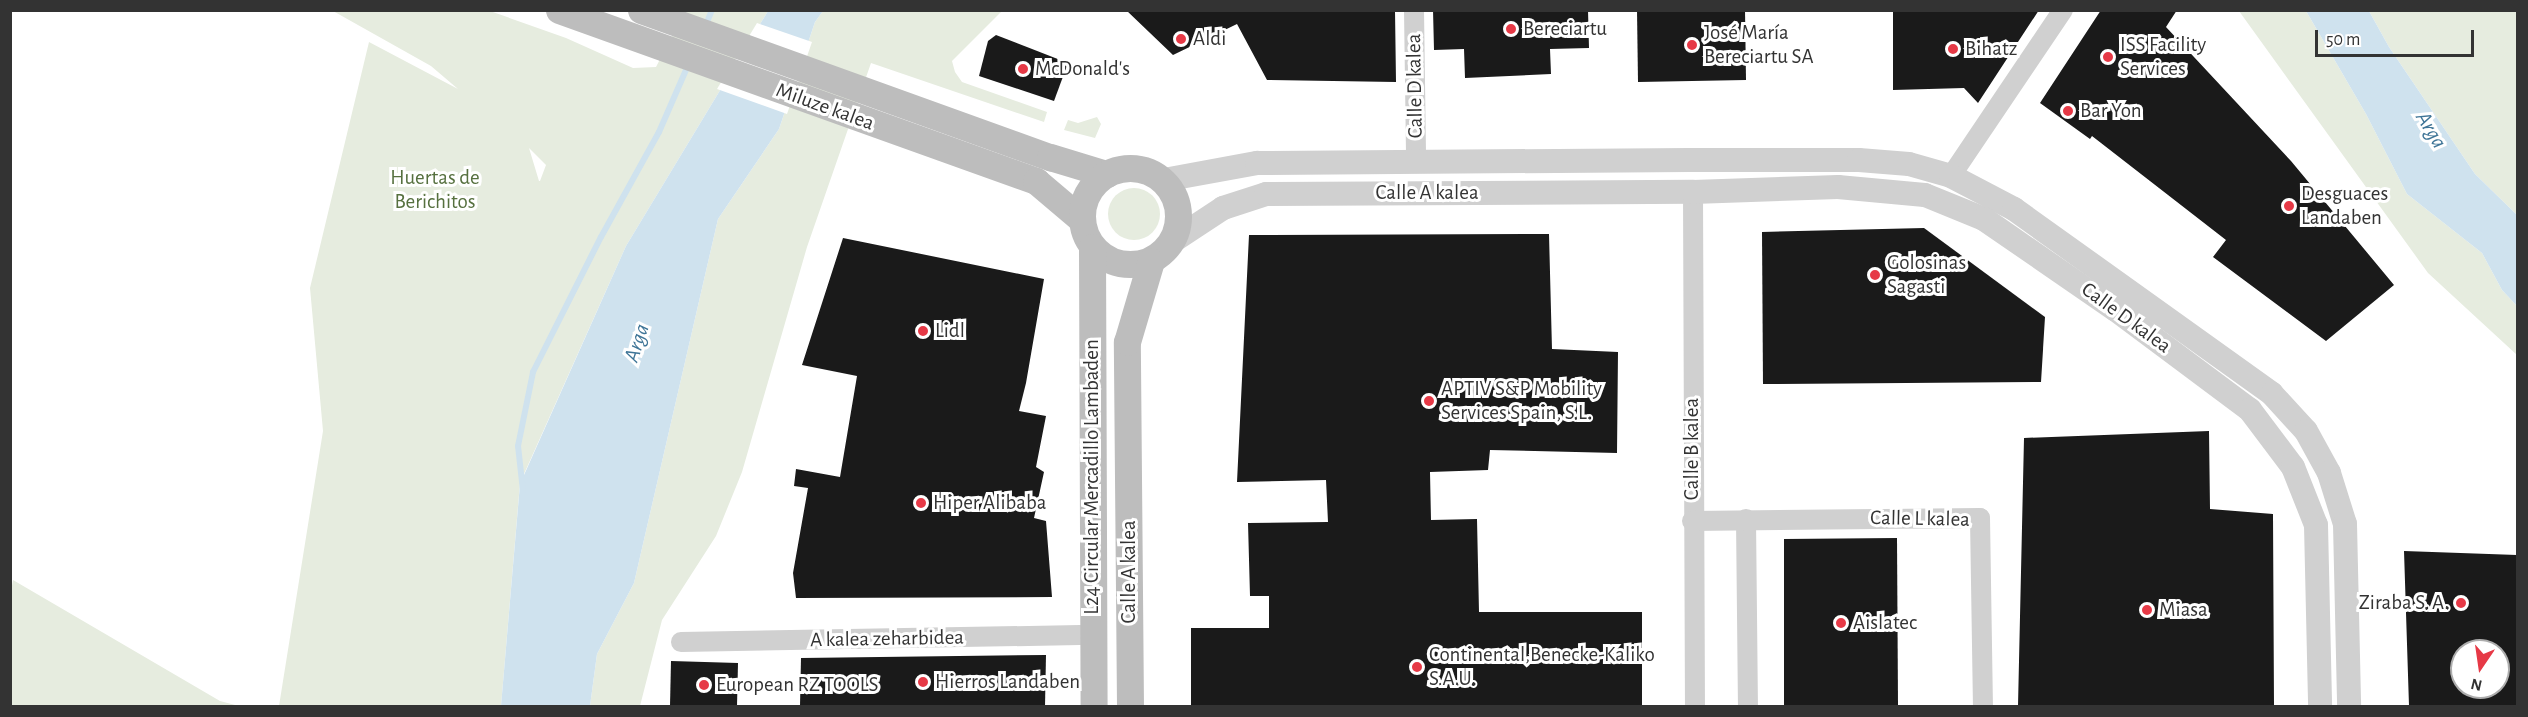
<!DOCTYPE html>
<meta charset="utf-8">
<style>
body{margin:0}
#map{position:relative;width:2528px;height:717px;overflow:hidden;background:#fff;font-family:"Alegreya Sans",sans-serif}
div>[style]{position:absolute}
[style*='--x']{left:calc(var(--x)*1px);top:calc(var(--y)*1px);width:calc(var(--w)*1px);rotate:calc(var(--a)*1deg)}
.green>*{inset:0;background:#e6ecdf}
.round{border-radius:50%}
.water>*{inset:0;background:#cfe2ee}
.pier>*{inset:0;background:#fff}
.stream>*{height:6px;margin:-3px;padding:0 3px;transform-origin:3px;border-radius:3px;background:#cfe2ee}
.building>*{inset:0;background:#1a1a1a}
.minor>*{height:20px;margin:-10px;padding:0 10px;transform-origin:10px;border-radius:10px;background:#d0d0d0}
.tertiary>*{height:24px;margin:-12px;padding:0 12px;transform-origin:12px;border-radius:12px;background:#d0d0d0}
.secondary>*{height:27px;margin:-13.5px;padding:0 13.5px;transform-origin:13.5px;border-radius:13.5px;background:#bdbdbd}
.secondary>.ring{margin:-13.5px;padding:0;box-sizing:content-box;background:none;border:27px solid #bdbdbd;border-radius:50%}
.dots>*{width:16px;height:16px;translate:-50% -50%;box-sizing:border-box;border:3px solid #fff;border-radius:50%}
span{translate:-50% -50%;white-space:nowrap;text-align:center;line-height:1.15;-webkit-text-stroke:6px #fff;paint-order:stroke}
.poi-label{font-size:21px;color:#333}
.left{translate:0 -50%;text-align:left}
.right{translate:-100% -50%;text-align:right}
.street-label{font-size:21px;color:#333}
.park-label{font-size:21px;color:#56703f}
.water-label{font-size:22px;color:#3f7597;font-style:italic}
.frame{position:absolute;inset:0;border:12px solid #333;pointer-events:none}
.north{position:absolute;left:2450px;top:639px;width:60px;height:60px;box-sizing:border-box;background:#fff;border:2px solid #adadad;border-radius:50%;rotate:193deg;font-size:16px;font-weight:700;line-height:24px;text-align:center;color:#333}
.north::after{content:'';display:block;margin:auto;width:21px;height:27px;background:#e63946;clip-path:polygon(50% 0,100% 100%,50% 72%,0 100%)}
.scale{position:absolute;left:2315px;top:30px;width:159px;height:27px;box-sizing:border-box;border:3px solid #333;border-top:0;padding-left:8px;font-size:18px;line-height:21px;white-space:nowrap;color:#333;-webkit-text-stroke:4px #fff;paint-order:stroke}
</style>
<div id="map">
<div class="green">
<div style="clip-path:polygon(evenodd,333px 11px,490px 11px,566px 38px,633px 68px,656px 67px,685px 11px,768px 11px,626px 246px,520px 483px,501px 706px,279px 706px,323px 431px,310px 288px,369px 42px,458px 89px,431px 66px,333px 11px,529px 148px,546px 165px,540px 181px,539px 181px,529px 148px)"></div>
<div style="clip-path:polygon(823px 11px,1002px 11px,952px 61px,955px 72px,962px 82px,1047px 112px,1044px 122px,871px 63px,807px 247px,742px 472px,716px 536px,662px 620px,640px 706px,590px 706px,597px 654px,634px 583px,718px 219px,779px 129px,815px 22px)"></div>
<div style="clip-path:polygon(2239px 11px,2306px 11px,2366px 114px,2407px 194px,2482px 253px,2502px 290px,2517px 306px,2517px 355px,2428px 273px)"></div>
<div style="clip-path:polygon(2369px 11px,2517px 11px,2517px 215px,2475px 174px,2389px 47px)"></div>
<div style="clip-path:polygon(1097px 117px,1101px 124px,1095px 138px,1064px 130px,1068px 120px,1078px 123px)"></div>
<div class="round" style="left:1108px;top:188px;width:52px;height:52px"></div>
<div style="clip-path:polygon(13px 580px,220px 701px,239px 706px,11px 706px,10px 596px)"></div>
</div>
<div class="water">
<div style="clip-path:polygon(768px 11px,823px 11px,815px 22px,779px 129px,718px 219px,634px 583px,597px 654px,590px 706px,501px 706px,520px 484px,626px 246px)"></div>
<div style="clip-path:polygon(2306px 11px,2369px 11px,2389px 47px,2475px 174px,2517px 215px,2517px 306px,2502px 290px,2482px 253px,2407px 194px,2366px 114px)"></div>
</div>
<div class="pier">
<div style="clip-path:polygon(757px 23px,812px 42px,787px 114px,717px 89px)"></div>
</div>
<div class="stream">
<div style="--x:705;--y:27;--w:18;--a:-68"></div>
<div style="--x:523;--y:491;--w:45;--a:-96.3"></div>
<div style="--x:518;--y:446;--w:76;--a:-78.5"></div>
<div style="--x:533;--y:372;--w:151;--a:-63.3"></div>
<div style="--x:601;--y:237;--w:120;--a:-61.1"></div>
<div style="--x:659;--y:132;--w:75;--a:-66.5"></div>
</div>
<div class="building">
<div style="clip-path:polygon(1126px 10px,1395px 10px,1396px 82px,1267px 80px,1237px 24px,1173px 55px)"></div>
<div style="clip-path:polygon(1433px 10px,1588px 10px,1589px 48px,1550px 49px,1551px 74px,1465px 78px,1464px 49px,1434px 50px)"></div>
<div style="clip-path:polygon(1637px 10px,1745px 10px,1746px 80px,1638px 82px)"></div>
<div style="clip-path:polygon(1893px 10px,2039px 10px,1978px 103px,1964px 88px,1893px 90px)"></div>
<div style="clip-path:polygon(2101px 10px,2177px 10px,2166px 27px,2291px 161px,2394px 285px,2326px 341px,2213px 257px,2226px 240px,2092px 136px,2090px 139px,2040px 103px)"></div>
<div style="clip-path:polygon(996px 35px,1068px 63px,1054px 101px,979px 76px,988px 41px)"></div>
<div style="clip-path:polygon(1924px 228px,2045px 317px,2041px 382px,1763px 384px,1762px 232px)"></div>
<div style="clip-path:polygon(1549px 234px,1552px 349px,1618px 352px,1617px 453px,1490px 450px,1488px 470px,1430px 472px,1431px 520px,1477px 519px,1479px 612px,1642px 612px,1642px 706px,1191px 706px,1191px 628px,1269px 628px,1269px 596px,1250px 596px,1248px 523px,1328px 522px,1326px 480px,1237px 482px,1249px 235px)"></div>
<div style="clip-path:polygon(843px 238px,1044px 279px,1026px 383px,1019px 411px,1046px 416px,1036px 467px,1044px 472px,1034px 518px,1046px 521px,1052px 597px,796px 598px,793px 573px,808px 488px,794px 486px,796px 469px,840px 477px,857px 376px,802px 365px)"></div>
<div style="clip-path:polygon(2209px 431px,2210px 509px,2273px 514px,2274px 706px,2018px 706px,2024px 438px)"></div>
<div style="clip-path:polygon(1897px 538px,1898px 706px,1784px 706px,1784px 539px)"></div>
<div style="clip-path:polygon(evenodd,2404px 551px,2517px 555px,2517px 706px,2409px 706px,2404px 551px,2462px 651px,2498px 651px,2498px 687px,2462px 687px,2462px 651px)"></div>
<div style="clip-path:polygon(1046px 655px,1045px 706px,800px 706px,801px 658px)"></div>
<div style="clip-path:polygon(671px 661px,738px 663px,737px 706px,670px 706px)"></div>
</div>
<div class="minor">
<div style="--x:1414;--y:10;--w:152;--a:89.2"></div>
<div style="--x:1951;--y:176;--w:200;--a:-56"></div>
<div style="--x:1693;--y:192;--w:514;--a:89.78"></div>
<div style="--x:1746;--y:519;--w:187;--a:89.4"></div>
<div style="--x:1692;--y:521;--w:288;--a:-0.6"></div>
<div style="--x:1980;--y:518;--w:188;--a:89.1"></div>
<div style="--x:681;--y:642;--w:412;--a:-1"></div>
</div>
<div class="tertiary">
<div style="--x:1164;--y:180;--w:95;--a:-10.4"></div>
<div style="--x:1257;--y:163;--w:432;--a:-0.4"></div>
<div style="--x:1689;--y:160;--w:170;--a:0"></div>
<div style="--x:1859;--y:160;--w:50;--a:4.6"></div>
<div style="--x:1909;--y:164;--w:44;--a:15.9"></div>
<div style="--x:1951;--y:176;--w:71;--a:27.6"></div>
<div style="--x:2014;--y:209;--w:317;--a:35.6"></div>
<div style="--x:2272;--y:394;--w:50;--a:47.4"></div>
<div style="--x:2306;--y:431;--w:48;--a:61.3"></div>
<div style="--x:2329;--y:473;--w:53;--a:72.6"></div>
<div style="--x:2345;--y:524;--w:182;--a:88.7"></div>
<div style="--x:1173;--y:241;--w:60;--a:-33.4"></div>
<div style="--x:1223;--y:208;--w:45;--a:-18"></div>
<div style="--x:1266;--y:194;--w:427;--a:-0.3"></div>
<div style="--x:1693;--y:192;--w:145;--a:-2"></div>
<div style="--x:1838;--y:187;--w:87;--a:5.3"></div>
<div style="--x:1925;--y:195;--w:64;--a:22.1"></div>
<div style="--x:1984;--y:219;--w:160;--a:34.6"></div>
<div style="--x:2116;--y:310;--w:167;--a:36.7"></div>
<div style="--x:2250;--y:410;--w:71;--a:53"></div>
<div style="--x:2293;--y:467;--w:62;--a:68.4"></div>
<div style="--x:2316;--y:525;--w:181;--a:88.7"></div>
</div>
<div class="secondary">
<div style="--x:559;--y:10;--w:507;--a:19.72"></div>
<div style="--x:1036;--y:181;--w:60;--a:40.3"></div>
<div style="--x:641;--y:10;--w:435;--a:19.8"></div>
<div style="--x:1050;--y:157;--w:59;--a:16.9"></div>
<div class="ring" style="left:1082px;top:168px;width:69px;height:69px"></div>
<div style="--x:1092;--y:247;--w:459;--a:89.8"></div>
<div style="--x:1130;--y:706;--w:364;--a:-90.5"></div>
<div style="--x:1127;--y:342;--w:84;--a:-73.5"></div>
</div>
<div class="dots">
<div style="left:1511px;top:29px;background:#e63946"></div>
<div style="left:1181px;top:39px;background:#e63946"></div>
<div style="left:1692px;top:45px;background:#e63946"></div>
<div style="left:1953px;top:49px;background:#e63946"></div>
<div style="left:2108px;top:57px;background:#e63946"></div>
<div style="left:1023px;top:69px;background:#e63946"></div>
<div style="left:2068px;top:111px;background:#e63946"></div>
<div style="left:2289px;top:206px;background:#e63946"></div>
<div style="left:1875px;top:275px;background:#e63946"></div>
<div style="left:923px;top:331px;background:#e63946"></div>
<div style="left:1429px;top:401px;background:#e63946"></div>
<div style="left:921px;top:503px;background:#e63946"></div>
<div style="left:2461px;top:603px;background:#e63946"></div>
<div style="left:2147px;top:610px;background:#e63946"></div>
<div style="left:1841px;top:623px;background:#e63946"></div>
<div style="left:1417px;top:667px;background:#e63946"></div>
<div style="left:923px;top:682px;background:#e63946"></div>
<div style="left:704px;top:685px;background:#e63946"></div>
</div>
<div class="poi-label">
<span class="left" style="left:1523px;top:29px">Bereciartu</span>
<span class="left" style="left:1704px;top:45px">José María<br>Bereciartu SA</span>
<span class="left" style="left:1193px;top:39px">Aldi</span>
<span class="left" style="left:2120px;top:57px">ISS Facility<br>Services</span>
<span class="left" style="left:1965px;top:49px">Bihatz</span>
<span class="left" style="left:1035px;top:69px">McDonald's</span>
<span class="left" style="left:2080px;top:111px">Bar Yon</span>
<span class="left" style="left:2301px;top:206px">Desguaces<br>Landaben</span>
<span class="left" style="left:1887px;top:275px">Golosinas<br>Sagasti</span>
<span class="left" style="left:935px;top:331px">Lidl</span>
<span class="left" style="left:1441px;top:401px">APTIV S&amp;P Mobility<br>Services Spain, S.L.</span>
<span class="left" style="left:933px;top:503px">Hiper Alibaba</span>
<span class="right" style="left:2449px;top:603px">Ziraba S. A.</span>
<span class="left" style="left:2159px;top:610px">Miasa</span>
<span class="left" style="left:1853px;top:623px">Aislatec</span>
<span class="left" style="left:1429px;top:667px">Continental,Benecke-Kaliko<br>S.A.U.</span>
<span class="left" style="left:935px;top:682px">Hierros Landaben</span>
<span class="left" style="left:716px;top:685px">European RZ TOOLS</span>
</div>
<div class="street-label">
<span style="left:1415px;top:86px;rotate:-91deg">Calle D kalea</span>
<span style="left:825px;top:107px;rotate:20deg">Miluze kalea</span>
<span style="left:1427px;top:193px">Calle A kalea</span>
<span style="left:2126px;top:318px;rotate:36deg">Calle D kalea</span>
<span style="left:1692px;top:449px;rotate:-90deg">Calle B kalea</span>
<span style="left:1092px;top:477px;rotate:-90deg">L24 Circular Mercadillo Lambaden</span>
<span style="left:1920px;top:519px;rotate:1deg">Calle L kalea</span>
<span style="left:1129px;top:572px;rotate:-90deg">Calle A kalea</span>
<span style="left:887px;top:639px;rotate:-1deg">A kalea zeharbidea</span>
</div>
<div class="park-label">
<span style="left:435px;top:190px">Huertas de<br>Berichitos</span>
</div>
<div class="water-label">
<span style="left:2431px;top:130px;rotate:59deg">Arga</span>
<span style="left:637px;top:343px;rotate:-72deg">Arga</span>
</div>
<div class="frame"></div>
<div class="north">N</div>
<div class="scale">50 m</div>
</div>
